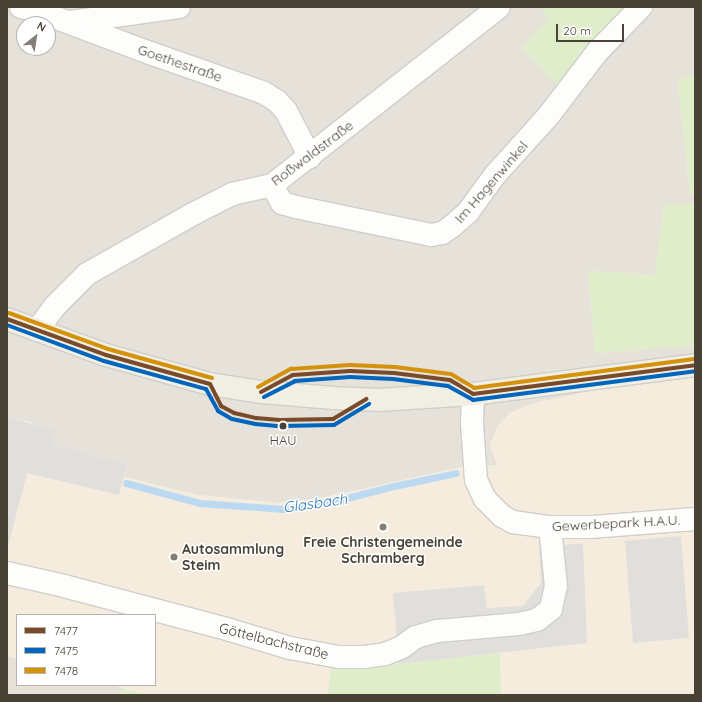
<!DOCTYPE html>
<meta charset="utf-8">
<style>
body{margin:0}
#map{position:relative;width:702px;height:702px;overflow:hidden;background:#f2f0ec;font-family:Quicksand,sans-serif}
div>[style]{position:absolute}
[style*='--x']{left:calc(var(--x)*1px);top:calc(var(--y)*1px);width:calc(var(--w)*1px);rotate:calc(var(--a)*1deg)}
.residential>*{inset:0;background:#e6e2d9}
.commercial>*{inset:0;background:#f5ecde}
.green>*{inset:0;background:#dfedcb}
.parking>*{inset:0;background:#e1dfdb}
.stream>*{height:7px;margin:-3.5px;padding:0 3.5px;transform-origin:3.5px;border-radius:3.5px;background:#bbdaf2}
.roads{filter:drop-shadow(1px 0 #d0cec9) drop-shadow(-1px 0 #d0cec9) drop-shadow(0 1px #d0cec9) drop-shadow(0 -1px #d0cec9)}
.minor>*{height:22px;margin:-11px;padding:0 11px;transform-origin:11px;border-radius:11px;background:#fdfdfc}
.major>*{height:22px;margin:-11px;padding:0 11px;transform-origin:11px;border-radius:11px;background:#f1eee4}
.bus-1>*{height:4px;margin:-2px;padding:0 2px;transform-origin:2px;border-radius:2px;background:#7a4b2a}
.bus-2>*{height:4px;margin:-2px;padding:0 2px;transform-origin:2px;border-radius:2px;background:#0065bd}
.bus-3>*{height:4px;margin:-2px;padding:0 2px;transform-origin:2px;border-radius:2px;background:#d4920b}
.dots>*{width:11px;height:11px;translate:-50% -50%;box-sizing:border-box;border:2px solid #fff;border-radius:50%}
span{translate:-50% -50%;white-space:nowrap;text-align:center;line-height:1.15;-webkit-text-stroke:3px #fff;paint-order:stroke}
.bus-label{font-size:13px;color:#494237}
.street-label{font-size:14px;color:#494237}
.poi-label{font-size:14px;color:#494237;font-weight:700}
.left{translate:0 -50%;text-align:left}
.water-label{font-size:15px;color:#2a7bba;font-style:italic}
.frame{position:absolute;inset:0;border:8px solid #494237;pointer-events:none}
.legend{position:absolute;left:16px;top:614px;width:140px;height:72px;box-sizing:border-box;background:#fff;border:1px solid #b6b3af;margin:0;padding:5px 7px;list-style:none;font-size:12px;color:#494237}
.legend li{display:flex;align-items:center;gap:8px;height:20px}
.legend b{width:20px;border:1px solid #b6b3af}
.north{position:absolute;left:16px;top:16px;width:40px;height:40px;box-sizing:border-box;background:#fff;border:1px solid #b6b3af;border-radius:50%;rotate:30deg;font-size:11px;font-weight:700;line-height:16px;text-align:center;color:#494237}
.north::after{content:'';display:block;margin:auto;width:14px;height:18px;background:#847f76;clip-path:polygon(50% 0,100% 100%,50% 72%,0 100%)}
.scale{position:absolute;left:556px;top:24px;width:68px;height:18px;box-sizing:border-box;border:2px solid #494237;border-top:0;padding-left:5px;font-size:12px;line-height:14px;white-space:nowrap;color:#494237;-webkit-text-stroke:3px #fff;paint-order:stroke}
</style>
<div id="map">
<div class="residential">
<div style="clip-path:polygon(evenodd,7px 7px,695px 7px,695px 74px,678px 80px,690px 195px,695px 195px,695px 203px,664px 205px,655px 275px,588px 271px,595px 353px,695px 346px,695px 375px,656px 377px,531px 404px,510px 413px,497px 427px,497px 465px,457px 468px,326px 497px,279px 503px,197px 495px,124px 477px,127px 464px,52px 444px,33px 423px,7px 417px,7px 7px,24px 24px,48px 24px,48px 48px,24px 48px,24px 24px)"></div>
<div style="clip-path:polygon(7px 656px,17px 658px,17px 685px,113px 685px,122px 688px,120px 695px,7px 695px)"></div>
</div>
<div class="commercial">
<div style="clip-path:polygon(695px 375px,695px 695px,501px 695px,500px 653px,364px 667px,331px 665px,328px 695px,149px 695px,113px 685px,155px 685px,155px 615px,17px 615px,17px 658px,7px 656px,7px 417px,54px 430px,52px 444px,127px 464px,124px 477px,197px 495px,279px 503px,326px 497px,457px 468px,497px 466px,490px 445px,497px 427px,510px 413px,531px 404px,656px 377px)"></div>
</div>
<div class="green">
<div style="clip-path:polygon(540px 7px,624px 7px,585px 50px,558px 86px,522px 48px,548px 19px)"></div>
<div style="clip-path:polygon(695px 74px,695px 195px,690px 195px,678px 80px)"></div>
<div style="clip-path:polygon(695px 203px,695px 346px,595px 353px,588px 271px,655px 275px,664px 205px)"></div>
<div style="clip-path:polygon(500px 653px,501px 695px,328px 695px,331px 664px,364px 667px)"></div>
<div style="clip-path:polygon(122px 688px,149px 695px,120px 695px)"></div>
</div>
<div class="parking">
<div style="clip-path:polygon(7px 417px,54px 430px,52px 444px,127px 464px,119px 495px,27px 473px,7px 551px)"></div>
<div style="clip-path:polygon(681px 536px,689px 638px,633px 643px,625px 541px)"></div>
<div style="clip-path:polygon(583px 543px,587px 643px,399px 664px,393px 593px,484px 585px,487px 608px,523px 606px,541px 583px,539px 548px)"></div>
</div>
<div class="stream">
<div style="--x:126;--y:483;--w:77;--a:15.1"></div>
<div style="--x:200;--y:503;--w:83;--a:4.1"></div>
<div style="--x:283;--y:509;--w:49;--a:-8.3"></div>
<div style="--x:331;--y:502;--w:65;--a:-14.3"></div>
<div style="--x:394;--y:486;--w:63;--a:-11.8"></div>
</div>
<div class="roads">
<div class="minor">
<div style="--x:21;--y:7;--w:14;--a:12"></div>
<div style="--x:35;--y:10;--w:123;--a:20.5"></div>
<div style="--x:150;--y:53;--w:121;--a:19.3"></div>
<div style="--x:264;--y:93;--w:15;--a:32"></div>
<div style="--x:277;--y:101;--w:13;--a:48"></div>
<div style="--x:286;--y:111;--w:52;--a:62.4"></div>
<div style="--x:71;--y:22;--w:109;--a:-7.9"></div>
<div style="--x:272;--y:185;--w:21;--a:61"></div>
<div style="--x:282;--y:203;--w:15;--a:16"></div>
<div style="--x:296;--y:207;--w:138;--a:11.7"></div>
<div style="--x:431;--y:235;--w:11;--a:-10"></div>
<div style="--x:442;--y:233;--w:11;--a:-34"></div>
<div style="--x:451;--y:227;--w:23;--a:-41"></div>
<div style="--x:468;--y:212;--w:46;--a:-53.9"></div>
<div style="--x:495;--y:175;--w:81;--a:-48"></div>
<div style="--x:549;--y:115;--w:81;--a:-52.6"></div>
<div style="--x:598;--y:51;--w:62;--a:-45.7"></div>
<div style="--x:37;--y:330;--w:30;--a:-53"></div>
<div style="--x:55;--y:306;--w:45;--a:-45"></div>
<div style="--x:87;--y:274;--w:122;--a:-29.5"></div>
<div style="--x:193;--y:214;--w:44;--a:-27.1"></div>
<div style="--x:232;--y:194;--w:41;--a:-12.7"></div>
<div style="--x:272;--y:185;--w:288;--a:-38.1"></div>
<div style="--x:473;--y:394;--w:29;--a:92"></div>
<div style="--x:472;--y:423;--w:57;--a:86"></div>
<div style="--x:476;--y:480;--w:21;--a:65"></div>
<div style="--x:485;--y:499;--w:24;--a:45"></div>
<div style="--x:502;--y:516;--w:13;--a:29"></div>
<div style="--x:513;--y:522;--w:37;--a:8"></div>
<div style="--x:550;--y:527;--w:41;--a:0"></div>
<div style="--x:591;--y:527;--w:104;--a:-4.4"></div>
<div style="--x:7;--y:573;--w:58;--a:12.8"></div>
<div style="--x:64;--y:586;--w:172;--a:14.8"></div>
<div style="--x:230;--y:630;--w:63;--a:16.7"></div>
<div style="--x:290;--y:648;--w:50;--a:10.4"></div>
<div style="--x:339;--y:657;--w:25;--a:0"></div>
<div style="--x:364;--y:657;--w:21;--a:-8"></div>
<div style="--x:385;--y:654;--w:18;--a:-22"></div>
<div style="--x:402;--y:647;--w:17;--a:-36"></div>
<div style="--x:416;--y:637;--w:22;--a:-16"></div>
<div style="--x:437;--y:631;--w:82;--a:-4.9"></div>
<div style="--x:519;--y:624;--w:18;--a:-13"></div>
<div style="--x:537;--y:620;--w:18;--a:-38"></div>
<div style="--x:551;--y:609;--w:24;--a:-78"></div>
<div style="--x:556;--y:586;--w:59;--a:-95.8"></div>
</div>
<div class="major">
<div style="--x:7;--y:319;--w:105;--a:20"></div>
<div style="--x:106;--y:355;--w:108;--a:15.6"></div>
<div style="--x:210;--y:384;--w:52;--a:8.9"></div>
<div style="--x:261;--y:392;--w:72;--a:4.8"></div>
<div style="--x:333;--y:398;--w:46;--a:2.5"></div>
<div style="--x:379;--y:400;--w:94;--a:-3.7"></div>
<div style="--x:473;--y:394;--w:224;--a:-7.4"></div>
</div>
</div>
<div class="bus-1">
<div style="--x:7;--y:319;--w:105;--a:20"></div>
<div style="--x:106;--y:355;--w:108;--a:15.6"></div>
<div style="--x:210;--y:384;--w:25;--a:63"></div>
<div style="--x:221;--y:406;--w:15;--a:28"></div>
<div style="--x:234;--y:413;--w:23;--a:13"></div>
<div style="--x:256;--y:418;--w:24;--a:5"></div>
<div style="--x:280;--y:420;--w:53;--a:-1.1"></div>
<div style="--x:333;--y:419;--w:39;--a:-31"></div>
<div style="--x:261;--y:392;--w:36;--a:-28"></div>
<div style="--x:293;--y:375;--w:57;--a:-4"></div>
<div style="--x:350;--y:371;--w:44;--a:2.6"></div>
<div style="--x:394;--y:373;--w:56;--a:7.1"></div>
<div style="--x:450;--y:380;--w:27;--a:31"></div>
<div style="--x:473;--y:394;--w:224;--a:-7.4"></div>
</div>
<div class="bus-2">
<div style="--x:7;--y:325;--w:103;--a:20.4"></div>
<div style="--x:104;--y:361;--w:106;--a:15.4"></div>
<div style="--x:206;--y:389;--w:25;--a:61"></div>
<div style="--x:218;--y:411;--w:16;--a:30"></div>
<div style="--x:232;--y:419;--w:24;--a:12"></div>
<div style="--x:255;--y:424;--w:25;--a:5"></div>
<div style="--x:280;--y:426;--w:54;--a:-1.1"></div>
<div style="--x:334;--y:425;--w:41;--a:-31"></div>
<div style="--x:264;--y:397;--w:35;--a:-27"></div>
<div style="--x:295;--y:381;--w:55;--a:-4.2"></div>
<div style="--x:350;--y:377;--w:43;--a:2.7"></div>
<div style="--x:393;--y:379;--w:55;--a:7.3"></div>
<div style="--x:448;--y:386;--w:29;--a:29"></div>
<div style="--x:473;--y:400;--w:224;--a:-7.4"></div>
</div>
<div class="bus-3">
<div style="--x:9;--y:313;--w:105;--a:20"></div>
<div style="--x:108;--y:349;--w:108;--a:15.6"></div>
<div style="--x:258;--y:387;--w:38;--a:-29"></div>
<div style="--x:291;--y:369;--w:59;--a:-3.9"></div>
<div style="--x:350;--y:365;--w:45;--a:2.5"></div>
<div style="--x:395;--y:367;--w:56;--a:7.1"></div>
<div style="--x:451;--y:374;--w:27;--a:31"></div>
<div style="--x:474;--y:388;--w:222;--a:-7.5"></div>
</div>
<div class="dots">
<div style="left:283px;top:426px;background:#494237"></div>
<div style="left:383px;top:527px;background:#847f76"></div>
<div style="left:174px;top:557px;background:#847f76"></div>
</div>
<div class="bus-label">
<span style="left:283px;top:440px">HAU</span>
</div>
<div class="street-label">
<span style="left:180px;top:63px;rotate:19deg">Goethestraße</span>
<span style="left:312px;top:153px;rotate:-37deg">Roßwaldstraße</span>
<span style="left:491px;top:182px;rotate:-49deg">Im Hagenwinkel</span>
<span style="left:616px;top:523px;rotate:-3deg">Gewerbepark H.A.U.</span>
<span style="left:274px;top:641px;rotate:14deg">Göttelbachstraße</span>
</div>
<div class="poi-label">
<span style="left:383px;top:550px">Freie Christengemeinde<br>Schramberg</span>
<span class="left" style="left:182px;top:557px">Autosammlung<br>Steim</span>
</div>
<div class="water-label">
<span style="left:315px;top:503px;rotate:-8deg">Glasbach</span>
</div>
<div class="frame"></div>
<ul class="legend">
<li><b style="height:5px;background:#7a4b2a"></b>7477</li>
<li><b style="height:5px;background:#0065bd"></b>7475</li>
<li><b style="height:5px;background:#d4920b"></b>7478</li>
</ul>
<div class="north">N</div>
<div class="scale">20 m</div>
</div>
